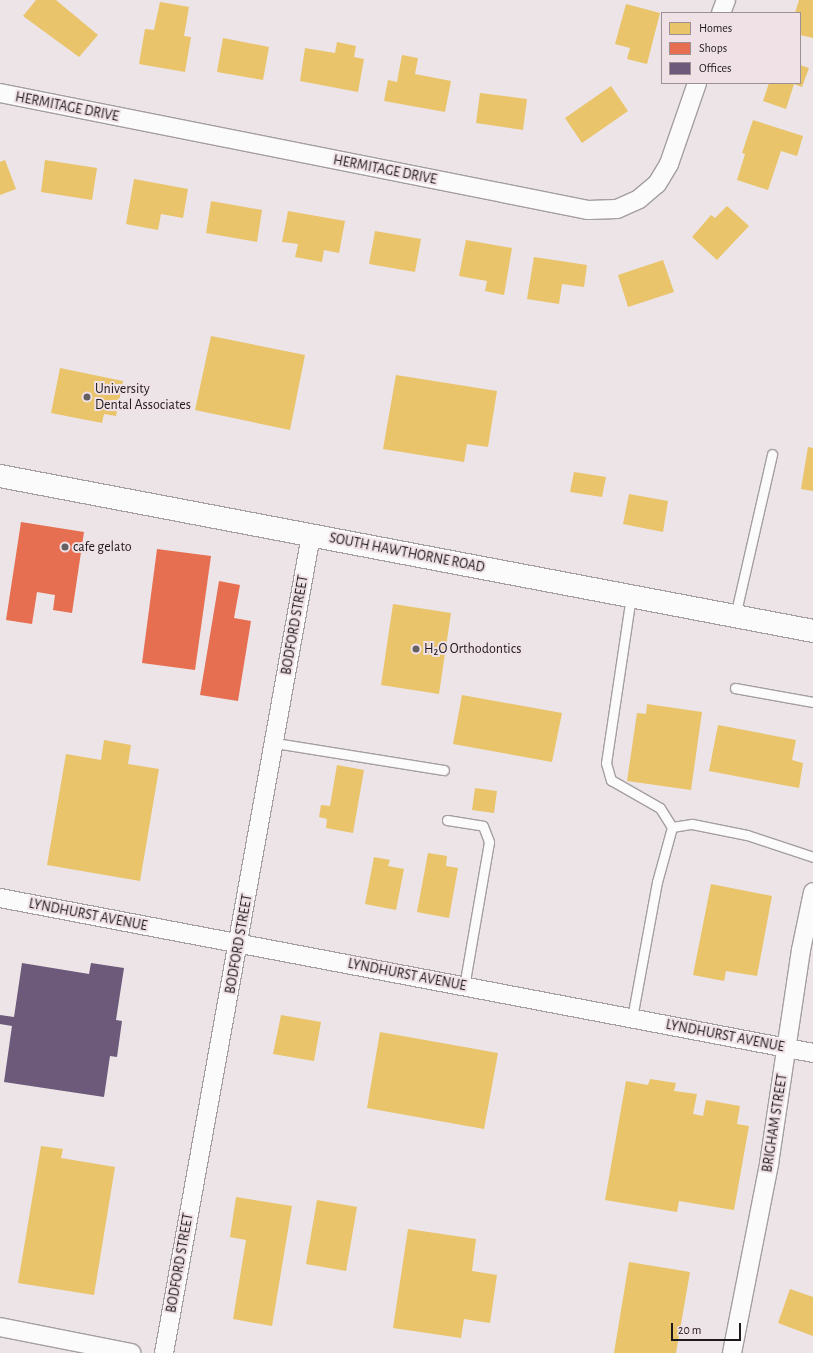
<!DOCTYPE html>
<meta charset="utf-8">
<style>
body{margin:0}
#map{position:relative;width:813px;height:1353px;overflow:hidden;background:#ece4e7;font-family:"Alegreya Sans",sans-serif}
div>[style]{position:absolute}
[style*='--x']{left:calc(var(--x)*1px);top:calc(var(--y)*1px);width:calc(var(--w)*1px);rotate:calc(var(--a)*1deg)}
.homes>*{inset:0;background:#e9c46a}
.shops>*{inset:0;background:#e76f51}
.offices>*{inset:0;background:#6d597a}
.roads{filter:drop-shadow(1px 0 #a49ea1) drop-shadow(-1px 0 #a49ea1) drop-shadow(0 1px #a49ea1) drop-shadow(0 -1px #a49ea1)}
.lane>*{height:9px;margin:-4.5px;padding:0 4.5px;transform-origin:4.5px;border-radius:4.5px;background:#fcfbfb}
.street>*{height:18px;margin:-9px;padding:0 9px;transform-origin:9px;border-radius:9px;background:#fcfbfb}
.secondary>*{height:22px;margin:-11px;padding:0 11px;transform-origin:11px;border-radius:11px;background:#fcfbfb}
.dots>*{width:11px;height:11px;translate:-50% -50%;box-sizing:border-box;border:2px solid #efe1e6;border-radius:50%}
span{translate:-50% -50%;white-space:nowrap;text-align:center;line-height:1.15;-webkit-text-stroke:4px #efe1e6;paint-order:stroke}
.street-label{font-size:14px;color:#1e191b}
.poi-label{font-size:14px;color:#1e191b}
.left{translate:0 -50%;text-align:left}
.legend{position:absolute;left:661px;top:12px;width:140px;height:72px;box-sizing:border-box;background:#efe1e6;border:1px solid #9b9195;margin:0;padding:5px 7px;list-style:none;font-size:12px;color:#1e191b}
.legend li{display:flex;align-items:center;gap:8px;height:20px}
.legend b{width:20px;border:1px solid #9b9195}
.scale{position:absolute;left:671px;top:1323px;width:70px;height:18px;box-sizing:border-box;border:2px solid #1e191b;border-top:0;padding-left:5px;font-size:12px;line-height:14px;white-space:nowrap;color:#1e191b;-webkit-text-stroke:3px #efe1e6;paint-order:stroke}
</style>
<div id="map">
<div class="homes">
<div style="clip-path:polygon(36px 0,56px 0,98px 35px,79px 57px,23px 16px)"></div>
<div style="clip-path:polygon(799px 0,813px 0,813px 38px,800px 35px,800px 13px,795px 13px)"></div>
<div style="clip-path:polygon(160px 2px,189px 7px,184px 36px,191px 37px,185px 72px,139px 64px,145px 29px,154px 30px)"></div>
<div style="clip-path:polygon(626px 4px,660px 13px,647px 64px,627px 59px,630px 48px,615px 44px)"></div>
<div style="clip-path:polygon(223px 38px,269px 47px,263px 80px,217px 72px)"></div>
<div style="clip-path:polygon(337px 42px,356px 46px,354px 57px,364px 59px,358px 92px,300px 81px,305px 48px,335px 53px)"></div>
<div style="clip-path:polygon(402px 55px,418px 58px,415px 74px,451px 81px,445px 112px,384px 101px,388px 80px,397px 82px)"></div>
<div style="clip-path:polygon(800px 65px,809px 68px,802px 87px,794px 84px,786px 109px,763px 101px,769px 83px,800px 83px)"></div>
<div style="clip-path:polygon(611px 86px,628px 111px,582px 143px,565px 118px)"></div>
<div style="clip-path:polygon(480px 93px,527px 99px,523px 130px,476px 123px)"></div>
<div style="clip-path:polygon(753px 120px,803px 136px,797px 156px,781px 151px,768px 190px,737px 180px,745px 154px,742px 153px)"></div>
<div style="clip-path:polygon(5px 160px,16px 189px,0 195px,0 162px)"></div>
<div style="clip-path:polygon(45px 160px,97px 168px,92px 200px,41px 192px)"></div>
<div style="clip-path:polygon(134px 179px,188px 189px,183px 218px,161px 214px,158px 230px,126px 224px)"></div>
<div style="clip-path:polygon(211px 201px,262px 210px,257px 242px,206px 233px)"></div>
<div style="clip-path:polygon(727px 206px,749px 226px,717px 260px,692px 237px,711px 215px,715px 218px)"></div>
<div style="clip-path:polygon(288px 211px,345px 221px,339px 253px,324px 250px,322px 262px,295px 257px,298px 244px,282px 242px)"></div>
<div style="clip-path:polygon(375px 231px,421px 239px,415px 272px,369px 264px)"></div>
<div style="clip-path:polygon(466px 240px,512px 248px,504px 295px,485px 291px,487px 281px,459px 276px)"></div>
<div style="clip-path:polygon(534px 257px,587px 265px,584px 287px,562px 284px,559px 304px,527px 299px)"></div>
<div style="clip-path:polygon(663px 260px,674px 292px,628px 307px,618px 275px)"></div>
<div style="clip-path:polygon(211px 336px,305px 355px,290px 430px,195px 410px)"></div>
<div style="clip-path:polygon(60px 368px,123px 381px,116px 416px,104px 414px,102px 423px,51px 413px)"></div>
<div style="clip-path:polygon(396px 375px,497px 391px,488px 447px,467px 444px,464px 462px,383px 449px)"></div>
<div style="clip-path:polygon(808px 447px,813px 448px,813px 491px,801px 489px)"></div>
<div style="clip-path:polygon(574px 472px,606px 477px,602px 497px,570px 492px)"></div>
<div style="clip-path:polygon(629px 494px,668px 501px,663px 532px,623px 524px)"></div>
<div style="clip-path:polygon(393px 604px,451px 613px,439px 694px,381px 685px)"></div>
<div style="clip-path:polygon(462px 695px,562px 713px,552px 762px,453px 744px)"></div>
<div style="clip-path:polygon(647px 704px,702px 712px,691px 790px,627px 781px,637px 713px,646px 714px)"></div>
<div style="clip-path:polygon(718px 725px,796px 740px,792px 760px,803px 763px,799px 788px,709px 771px)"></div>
<div style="clip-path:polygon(104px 740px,131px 745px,128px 764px,159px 769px,140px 881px,47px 865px,66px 754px,101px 760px)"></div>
<div style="clip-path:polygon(337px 765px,364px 770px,353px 833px,326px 828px,327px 819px,319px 817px,321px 805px,330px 806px)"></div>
<div style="clip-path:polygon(475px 788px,497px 791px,494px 813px,472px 810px)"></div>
<div style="clip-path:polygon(428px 853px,447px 856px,446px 866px,458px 868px,449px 918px,417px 912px)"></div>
<div style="clip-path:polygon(374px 857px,390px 860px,388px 866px,404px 869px,396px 910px,365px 904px)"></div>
<div style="clip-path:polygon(711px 884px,772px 896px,757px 976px,726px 971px,724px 981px,693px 975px)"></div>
<div style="clip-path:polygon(281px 1015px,321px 1022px,314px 1061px,273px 1054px)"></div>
<div style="clip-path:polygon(380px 1032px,498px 1053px,484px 1129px,367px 1108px)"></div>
<div style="clip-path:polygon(650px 1079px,676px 1083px,674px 1091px,697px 1094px,693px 1114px,703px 1116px,706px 1100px,740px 1106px,737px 1124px,749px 1126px,734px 1210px,679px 1201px,677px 1212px,605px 1200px,626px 1081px,648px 1085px)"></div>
<div style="clip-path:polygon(41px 1146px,63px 1149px,61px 1158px,115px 1167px,94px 1295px,18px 1283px)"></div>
<div style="clip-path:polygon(236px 1197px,292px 1206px,272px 1326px,233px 1319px,246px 1240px,230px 1237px)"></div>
<div style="clip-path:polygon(317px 1200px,357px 1207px,346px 1271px,306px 1264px)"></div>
<div style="clip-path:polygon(408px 1229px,476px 1239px,472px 1271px,497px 1275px,490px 1323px,464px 1319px,461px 1338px,393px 1328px)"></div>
<div style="clip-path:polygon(629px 1262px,690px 1272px,676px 1353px,614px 1353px)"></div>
<div style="clip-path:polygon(790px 1289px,813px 1297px,813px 1336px,778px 1323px)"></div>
</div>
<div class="shops">
<div style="clip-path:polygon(21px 522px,84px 532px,72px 613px,53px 610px,55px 595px,37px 592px,32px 624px,6px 620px)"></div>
<div style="clip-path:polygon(157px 549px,211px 556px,195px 670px,142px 663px)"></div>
<div style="clip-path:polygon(219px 581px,240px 585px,234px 618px,251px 621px,238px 701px,200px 695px)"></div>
</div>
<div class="offices">
<div style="clip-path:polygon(22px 963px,89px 974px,91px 963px,124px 968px,116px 1020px,122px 1021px,117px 1057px,110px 1056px,104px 1097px,4px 1082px,12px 1026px,0 1024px,0 1015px,14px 1017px)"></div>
</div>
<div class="roads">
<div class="lane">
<div style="--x:631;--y:596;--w:169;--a:98.5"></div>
<div style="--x:606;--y:763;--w:18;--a:74"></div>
<div style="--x:611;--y:780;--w:56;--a:29.7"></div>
<div style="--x:660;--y:808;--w:22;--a:58"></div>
<div style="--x:735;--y:616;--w:166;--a:-77.1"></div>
<div style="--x:735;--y:688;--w:79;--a:10.2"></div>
<div style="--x:275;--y:743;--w:171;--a:9.1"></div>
<div style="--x:447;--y:820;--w:36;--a:9"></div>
<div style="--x:483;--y:826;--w:17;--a:69"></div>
<div style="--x:489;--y:842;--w:146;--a:99.8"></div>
<div style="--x:632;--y:1018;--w:138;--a:-79.6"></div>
<div style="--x:657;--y:882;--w:57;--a:-74.7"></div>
<div style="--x:672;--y:827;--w:20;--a:-9"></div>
<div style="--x:692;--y:824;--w:56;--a:11.3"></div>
<div style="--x:747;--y:835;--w:70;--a:18.4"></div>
</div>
<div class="street">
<div style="--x:721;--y:13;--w:14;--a:-69"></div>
<div style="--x:0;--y:93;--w:600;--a:11.25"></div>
<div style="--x:588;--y:210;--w:29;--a:-2"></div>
<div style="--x:617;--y:209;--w:24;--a:-24"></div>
<div style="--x:639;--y:199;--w:23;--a:-40"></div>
<div style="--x:657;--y:184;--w:23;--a:-59"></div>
<div style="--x:669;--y:164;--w:86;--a:-70.9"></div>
<div style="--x:0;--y:898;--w:828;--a:10.79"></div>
<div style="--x:0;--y:1327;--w:134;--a:11.2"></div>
<div style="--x:164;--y:1353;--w:831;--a:-79.81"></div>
<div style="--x:732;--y:1353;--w:193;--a:-78.9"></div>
<div style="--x:769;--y:1164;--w:216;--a:-81.5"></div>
<div style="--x:801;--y:950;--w:59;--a:-78.3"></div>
</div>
<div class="secondary">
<div style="--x:0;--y:476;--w:828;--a:10.79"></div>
</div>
</div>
<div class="dots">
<div style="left:87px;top:397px;background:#666062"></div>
<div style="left:65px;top:547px;background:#666062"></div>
<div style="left:416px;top:649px;background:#666062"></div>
</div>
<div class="street-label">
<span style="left:67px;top:107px;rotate:11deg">HERMITAGE DRIVE</span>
<span style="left:385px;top:170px;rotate:11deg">HERMITAGE DRIVE</span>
<span style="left:407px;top:553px;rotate:11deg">SOUTH HAWTHORNE ROAD</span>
<span style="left:295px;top:625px;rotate:-80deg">BODFORD STREET</span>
<span style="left:88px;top:915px;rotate:11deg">LYNDHURST AVENUE</span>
<span style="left:239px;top:944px;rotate:-80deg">BODFORD STREET</span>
<span style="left:407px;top:975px;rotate:11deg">LYNDHURST AVENUE</span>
<span style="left:725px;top:1036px;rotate:11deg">LYNDHURST AVENUE</span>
<span style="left:775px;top:1123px;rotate:-81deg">BRIGHAM STREET</span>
<span style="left:180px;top:1263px;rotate:-80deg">BODFORD STREET</span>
</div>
<div class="poi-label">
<span class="left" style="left:95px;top:397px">University<br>Dental Associates</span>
<span class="left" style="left:73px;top:547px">cafe gelato</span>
<span class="left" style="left:424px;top:649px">H₂O Orthodontics</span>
</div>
<ul class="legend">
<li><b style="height:11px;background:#e9c46a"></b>Homes</li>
<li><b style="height:11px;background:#e76f51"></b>Shops</li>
<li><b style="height:11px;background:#6d597a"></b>Offices</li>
</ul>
<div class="scale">20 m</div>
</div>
